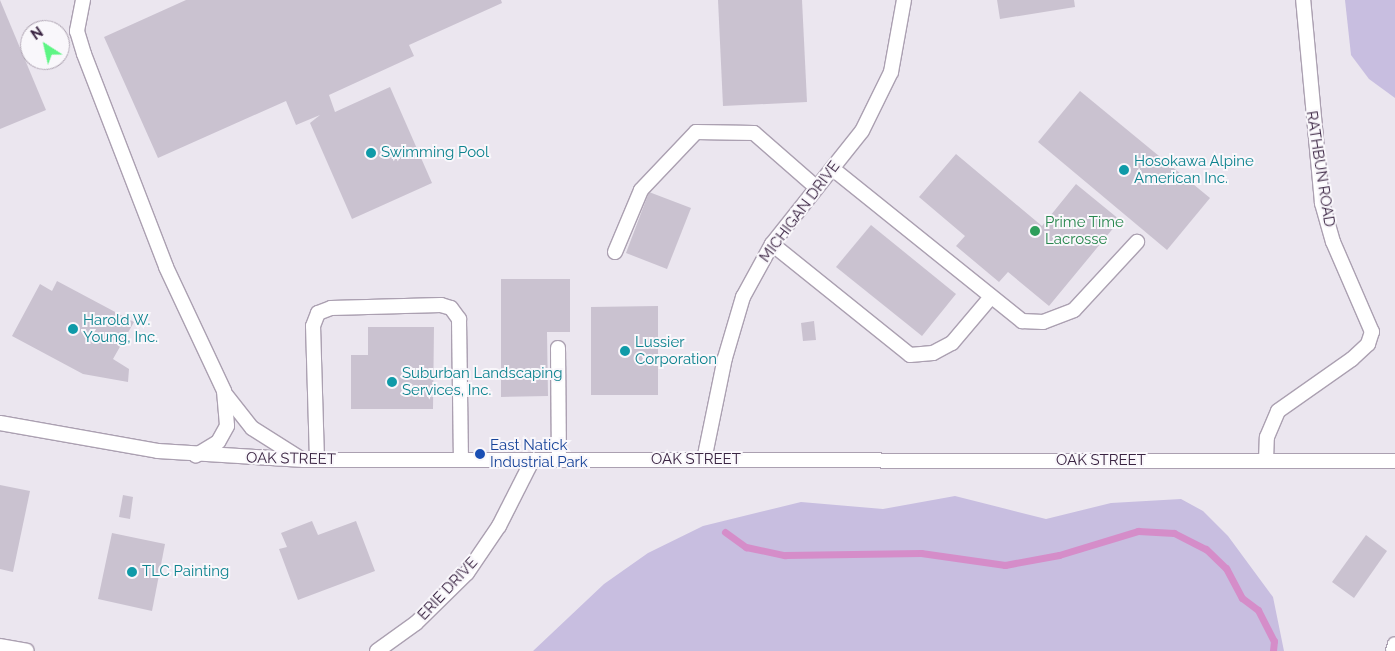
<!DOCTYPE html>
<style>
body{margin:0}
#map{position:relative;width:1395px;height:651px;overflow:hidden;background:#ebe6ef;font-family:Raleway,sans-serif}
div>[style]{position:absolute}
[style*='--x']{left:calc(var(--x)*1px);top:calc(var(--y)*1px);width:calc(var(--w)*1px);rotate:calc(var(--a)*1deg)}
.green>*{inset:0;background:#c8bee0}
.stream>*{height:7px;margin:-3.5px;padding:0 3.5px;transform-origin:3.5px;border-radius:3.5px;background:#d58dc9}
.building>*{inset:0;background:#cac2d0}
.roads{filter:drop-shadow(1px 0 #aba0b1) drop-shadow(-1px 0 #aba0b1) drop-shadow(0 1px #aba0b1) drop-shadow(0 -1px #aba0b1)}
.service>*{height:14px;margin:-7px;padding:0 7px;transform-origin:7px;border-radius:7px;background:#fff}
.minor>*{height:14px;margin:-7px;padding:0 7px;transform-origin:7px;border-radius:7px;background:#fff}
.secondary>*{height:14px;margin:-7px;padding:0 7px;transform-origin:7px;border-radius:7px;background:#fff}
.dots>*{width:14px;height:14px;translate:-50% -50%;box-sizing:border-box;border:2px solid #f9f7fb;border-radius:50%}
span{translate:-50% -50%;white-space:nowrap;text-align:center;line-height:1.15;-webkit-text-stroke:4px #f9f7fb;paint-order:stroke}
.culture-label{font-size:15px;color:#0d838f}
.left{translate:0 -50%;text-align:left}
.street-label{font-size:15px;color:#3a2442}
.leisure-label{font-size:15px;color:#27864d}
.transit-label{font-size:15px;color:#164399}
.north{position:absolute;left:20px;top:20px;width:50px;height:50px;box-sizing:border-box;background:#f9f7fb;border:1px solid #ada3b1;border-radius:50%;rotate:325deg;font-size:14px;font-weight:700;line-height:20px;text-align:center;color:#3a2442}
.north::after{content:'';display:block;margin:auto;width:18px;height:22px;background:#5df584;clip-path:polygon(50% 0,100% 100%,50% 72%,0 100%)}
</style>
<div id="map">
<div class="green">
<div style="clip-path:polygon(1345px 0,1395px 0,1395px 98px,1369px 79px,1351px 55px)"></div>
<div style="clip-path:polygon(955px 496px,1046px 519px,1111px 503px,1181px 499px,1203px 511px,1228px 536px,1273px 597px,1284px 651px,533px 651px,604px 584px,648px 553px,703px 526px,801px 502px,883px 509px)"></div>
</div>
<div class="stream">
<div style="--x:725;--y:532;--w:26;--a:36"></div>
<div style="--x:746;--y:547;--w:40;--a:12"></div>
<div style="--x:785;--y:555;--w:136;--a:-0.8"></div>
<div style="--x:921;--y:553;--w:85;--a:8.1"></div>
<div style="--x:1005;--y:565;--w:55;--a:-10.5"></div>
<div style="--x:1059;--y:555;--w:83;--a:-16.9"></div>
<div style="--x:1138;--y:531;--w:36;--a:3"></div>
<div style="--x:1174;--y:533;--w:36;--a:27"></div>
<div style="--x:1206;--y:549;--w:28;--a:44"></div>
<div style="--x:1226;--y:568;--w:34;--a:62"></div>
<div style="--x:1242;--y:598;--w:20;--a:37"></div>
<div style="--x:1258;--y:610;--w:35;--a:63"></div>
<div style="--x:1274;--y:641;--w:10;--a:96"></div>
</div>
<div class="building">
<div style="clip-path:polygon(0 0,46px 110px,0 129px)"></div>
<div style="clip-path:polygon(186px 0,501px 0,502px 3px,409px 45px,414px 56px,329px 95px,335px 112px,390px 87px,432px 183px,352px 219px,310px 123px,320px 115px,296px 125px,286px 101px,158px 158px,104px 37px)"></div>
<div style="clip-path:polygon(718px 0,802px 0,807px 102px,723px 106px)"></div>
<div style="clip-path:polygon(997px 0,1074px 0,1075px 7px,1000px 19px)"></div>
<div style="clip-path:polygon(1080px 91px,1210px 198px,1167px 250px,1038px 142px)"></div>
<div style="clip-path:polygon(956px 154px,1042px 226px,1076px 184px,1120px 220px,1049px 306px,1008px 272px,999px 282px,956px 246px,965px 236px,919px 197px)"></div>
<div style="clip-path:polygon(649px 192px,691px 208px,667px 269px,626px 253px)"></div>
<div style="clip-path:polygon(871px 225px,956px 294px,922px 336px,836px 267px)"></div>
<div style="clip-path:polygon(501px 279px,570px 279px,570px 332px,547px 332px,548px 396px,501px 397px)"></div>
<div style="clip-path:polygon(57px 281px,134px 322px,113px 359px,129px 369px,128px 382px,83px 374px,12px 336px,40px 284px,52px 291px)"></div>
<div style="clip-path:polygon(658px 306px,658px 395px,591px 395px,591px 307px)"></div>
<div style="clip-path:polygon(814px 321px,816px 340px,803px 341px,801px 323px)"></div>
<div style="clip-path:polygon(368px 327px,434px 327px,433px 409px,351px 409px,351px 355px,368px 355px)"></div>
<div style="clip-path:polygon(0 485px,30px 491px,13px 572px,0 569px)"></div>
<div style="clip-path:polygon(123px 495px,133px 497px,130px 519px,119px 517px)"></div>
<div style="clip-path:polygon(312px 521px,318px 535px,356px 521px,375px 571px,298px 600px,279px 549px,287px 547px,281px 533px)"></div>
<div style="clip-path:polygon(112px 533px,165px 544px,152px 611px,98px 599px)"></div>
<div style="clip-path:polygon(1366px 535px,1387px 551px,1354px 598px,1332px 582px)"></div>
</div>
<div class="roads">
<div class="service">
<div style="--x:83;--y:0;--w:32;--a:101"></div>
<div style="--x:77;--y:31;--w:24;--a:73"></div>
<div style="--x:84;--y:54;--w:228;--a:68.9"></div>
<div style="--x:166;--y:267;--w:137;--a:64.9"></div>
<div style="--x:224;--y:391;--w:35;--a:85"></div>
<div style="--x:227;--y:426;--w:18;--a:119"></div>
<div style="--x:218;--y:442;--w:26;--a:149"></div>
<div style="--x:833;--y:169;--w:243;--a:38.8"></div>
<div style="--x:1022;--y:321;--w:21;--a:3"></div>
<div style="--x:1043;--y:322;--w:33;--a:-21"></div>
<div style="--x:1074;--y:310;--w:93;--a:-47.2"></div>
<div style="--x:772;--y:244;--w:177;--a:38.8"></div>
<div style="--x:910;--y:355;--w:23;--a:-5"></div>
<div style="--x:933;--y:353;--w:21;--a:-28"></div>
<div style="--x:952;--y:343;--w:59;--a:-49.8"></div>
<div style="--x:615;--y:252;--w:67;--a:-67.2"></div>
<div style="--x:641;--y:190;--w:80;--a:-46.5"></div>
<div style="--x:696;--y:132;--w:58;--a:1"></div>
<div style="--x:754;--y:133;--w:82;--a:41.1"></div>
<div style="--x:558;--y:348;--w:112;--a:89.5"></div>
<div style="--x:226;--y:395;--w:42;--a:51.8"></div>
<div style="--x:252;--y:428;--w:58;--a:32.3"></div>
<div style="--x:317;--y:460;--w:134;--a:-91.7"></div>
<div style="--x:313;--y:326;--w:14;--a:-69"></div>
<div style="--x:318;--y:313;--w:14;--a:-21"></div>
<div style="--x:331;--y:308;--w:110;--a:-1.6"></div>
<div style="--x:441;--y:305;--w:10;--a:17"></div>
<div style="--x:451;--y:308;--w:14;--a:54"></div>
<div style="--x:459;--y:319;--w:141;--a:89.2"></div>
</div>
<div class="minor">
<div style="--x:704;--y:460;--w:104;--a:-78.4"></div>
<div style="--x:725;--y:358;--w:64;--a:-73.6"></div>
<div style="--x:743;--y:297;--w:60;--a:-61.3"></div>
<div style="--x:772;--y:244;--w:144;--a:-51.5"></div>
<div style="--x:862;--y:131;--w:66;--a:-63.8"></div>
<div style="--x:891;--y:72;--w:73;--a:-79.8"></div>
<div style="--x:1266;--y:461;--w:24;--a:-88"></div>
<div style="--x:1267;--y:437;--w:28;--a:-67"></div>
<div style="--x:1278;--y:411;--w:90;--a:-35.1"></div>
<div style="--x:1352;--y:359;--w:22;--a:-43"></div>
<div style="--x:1368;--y:344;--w:13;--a:-72"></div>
<div style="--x:1372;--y:332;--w:98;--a:-113.4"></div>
<div style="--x:1333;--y:242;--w:41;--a:-105.8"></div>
<div style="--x:1322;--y:203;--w:204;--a:-95.3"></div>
<div style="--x:0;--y:646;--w:27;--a:10"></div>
<div style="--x:377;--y:651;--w:48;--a:-35.7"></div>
<div style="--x:416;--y:623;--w:71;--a:-44.4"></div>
<div style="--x:467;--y:573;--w:57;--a:-55.8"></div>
<div style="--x:499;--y:526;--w:73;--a:-63.1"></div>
<div style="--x:1393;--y:651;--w:7;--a:-74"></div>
</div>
<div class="secondary">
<div style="--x:0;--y:423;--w:160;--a:10"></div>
<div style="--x:158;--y:451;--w:146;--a:3.5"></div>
<div style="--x:304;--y:460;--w:1091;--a:0.05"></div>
</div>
</div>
<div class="dots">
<div style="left:371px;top:153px;background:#0f9aa8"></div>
<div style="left:1124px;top:170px;background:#0f9aa8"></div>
<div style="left:1035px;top:231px;background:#2e9e5b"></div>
<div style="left:73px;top:329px;background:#0f9aa8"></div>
<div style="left:625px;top:351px;background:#0f9aa8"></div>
<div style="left:392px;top:382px;background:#0f9aa8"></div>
<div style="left:480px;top:454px;background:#1a4fb4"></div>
<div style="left:132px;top:572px;background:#0f9aa8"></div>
</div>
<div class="culture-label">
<span class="left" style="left:381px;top:153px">Swimming Pool</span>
<span class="left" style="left:1134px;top:170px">Hosokawa Alpine<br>American Inc.</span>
<span class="left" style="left:83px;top:329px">Harold W.<br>Young, Inc.</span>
<span class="left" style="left:635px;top:351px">Lussier<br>Corporation</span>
<span class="left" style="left:402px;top:382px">Suburban Landscaping<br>Services, Inc.</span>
<span class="left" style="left:142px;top:572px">TLC Painting</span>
</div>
<div class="street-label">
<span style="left:1320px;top:169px;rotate:81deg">RATHBUN ROAD</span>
<span style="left:800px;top:212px;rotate:-53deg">MICHIGAN DRIVE</span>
<span style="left:291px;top:459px;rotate:1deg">OAK STREET</span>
<span style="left:696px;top:460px">OAK STREET</span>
<span style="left:1101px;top:461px">OAK STREET</span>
<span style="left:448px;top:589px;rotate:-47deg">ERIE DRIVE</span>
</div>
<div class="leisure-label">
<span class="left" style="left:1045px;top:231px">Prime Time<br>Lacrosse</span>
</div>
<div class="transit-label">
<span class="left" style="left:490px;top:454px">East Natick<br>Industrial Park</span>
</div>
<div class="north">N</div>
</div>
